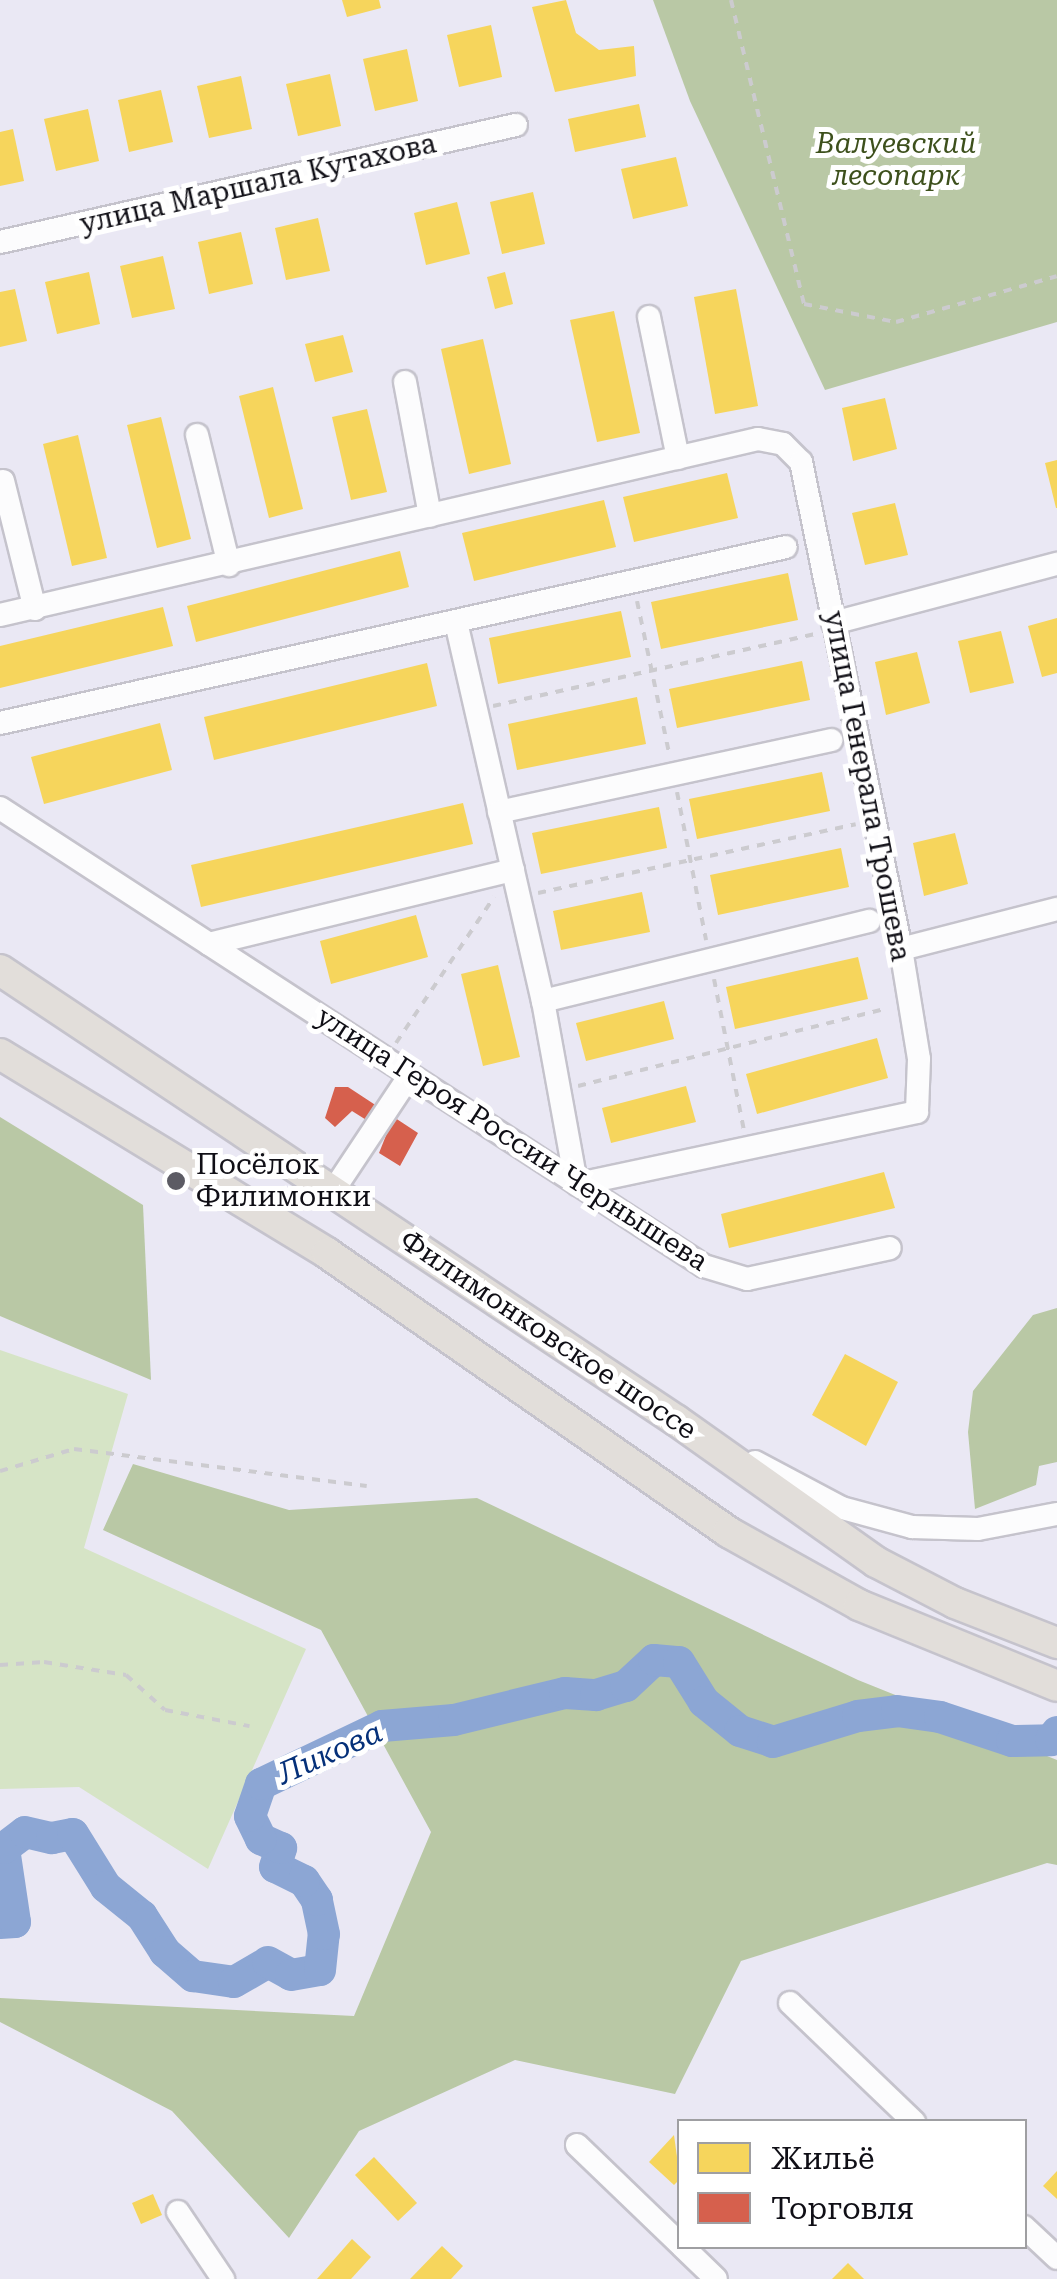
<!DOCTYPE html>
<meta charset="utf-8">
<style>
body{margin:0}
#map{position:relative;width:1057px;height:2279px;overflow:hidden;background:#eae8f4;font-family:"Roboto Serif",serif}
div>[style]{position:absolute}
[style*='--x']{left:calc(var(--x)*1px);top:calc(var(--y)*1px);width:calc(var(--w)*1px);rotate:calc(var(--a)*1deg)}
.green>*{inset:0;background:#d6e4c6}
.forest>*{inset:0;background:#b9c8a5}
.homes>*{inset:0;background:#f6d55c}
.shops>*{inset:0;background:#d6604d}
.river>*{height:32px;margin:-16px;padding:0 16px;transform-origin:16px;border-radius:16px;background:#8ca6d4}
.path>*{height:4px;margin-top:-2px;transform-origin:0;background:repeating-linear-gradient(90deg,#cccbcf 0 8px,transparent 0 16px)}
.roads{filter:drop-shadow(2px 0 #c5c3cc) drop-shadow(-2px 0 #c5c3cc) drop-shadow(0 2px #c5c3cc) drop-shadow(0 -2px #c5c3cc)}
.minor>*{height:22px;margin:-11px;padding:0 11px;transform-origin:11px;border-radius:11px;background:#fcfcfd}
.major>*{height:30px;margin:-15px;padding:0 15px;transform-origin:15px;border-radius:15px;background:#e2deda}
.dots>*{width:28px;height:28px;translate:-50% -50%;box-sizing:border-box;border:5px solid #fff;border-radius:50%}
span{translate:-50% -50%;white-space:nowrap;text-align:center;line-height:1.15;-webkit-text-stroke:10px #fff;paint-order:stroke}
.park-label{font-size:28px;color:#3d501c;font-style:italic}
.street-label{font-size:28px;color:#100f16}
.poi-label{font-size:28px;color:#100f16}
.left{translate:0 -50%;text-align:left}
.water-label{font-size:30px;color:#053079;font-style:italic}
.legend{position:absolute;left:677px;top:2119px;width:350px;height:130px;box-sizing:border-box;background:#fff;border:2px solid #9f9fa2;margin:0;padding:12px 18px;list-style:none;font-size:30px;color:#100f16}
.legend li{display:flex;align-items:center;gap:20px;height:50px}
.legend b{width:50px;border:2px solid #9f9fa2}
</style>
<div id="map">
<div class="green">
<div style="clip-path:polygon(0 1350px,128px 1394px,84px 1548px,306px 1649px,208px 1869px,79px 1787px,0 1789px)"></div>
</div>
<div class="forest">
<div style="clip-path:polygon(653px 0,1057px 0,1057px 322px,825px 390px,690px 101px)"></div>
<div style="clip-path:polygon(0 1117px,143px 1205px,151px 1380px,0 1316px)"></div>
<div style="clip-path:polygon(1057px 1308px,1057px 1462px,1039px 1466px,1036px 1485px,975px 1509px,968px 1432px,973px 1391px,1033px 1315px)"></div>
<div style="clip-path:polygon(133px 1464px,289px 1510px,477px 1498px,858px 1680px,1057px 1760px,1057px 1865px,1047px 1863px,741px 1961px,675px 2094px,515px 2060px,359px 2131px,289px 2238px,172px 2111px,0 2022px,0 1998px,354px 2016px,431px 1832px,321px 1630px,103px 1530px)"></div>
</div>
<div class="homes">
<div style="clip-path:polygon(342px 0,379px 0,381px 8px,347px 17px)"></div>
<div style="clip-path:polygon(566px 0,576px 33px,599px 50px,634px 46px,636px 76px,555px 92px,532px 7px)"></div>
<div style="clip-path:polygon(491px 25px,502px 77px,459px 87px,447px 35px)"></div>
<div style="clip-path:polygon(407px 49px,418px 101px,375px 111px,363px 59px)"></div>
<div style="clip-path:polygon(330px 74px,341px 126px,298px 136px,286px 84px)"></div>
<div style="clip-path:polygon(241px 76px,252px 129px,209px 138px,197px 86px)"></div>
<div style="clip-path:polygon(161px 90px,173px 142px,129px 152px,118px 100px)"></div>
<div style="clip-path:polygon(639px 104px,646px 137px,575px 152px,568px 119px)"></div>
<div style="clip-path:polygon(88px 109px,99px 161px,56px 171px,44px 119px)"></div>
<div style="clip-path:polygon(13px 129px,24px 181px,0 186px,0 132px)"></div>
<div style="clip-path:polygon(676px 157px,688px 206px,633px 219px,621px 169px)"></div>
<div style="clip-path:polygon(533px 192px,545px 244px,502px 254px,490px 202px)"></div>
<div style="clip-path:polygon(457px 202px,470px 254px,426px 265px,414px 213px)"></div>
<div style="clip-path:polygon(318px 218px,330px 271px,286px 280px,275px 228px)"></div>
<div style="clip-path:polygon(241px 232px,253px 284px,209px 294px,198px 242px)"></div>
<div style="clip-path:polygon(163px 256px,175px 309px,132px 318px,120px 266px)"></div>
<div style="clip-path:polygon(89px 272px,100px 324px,57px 334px,45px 282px)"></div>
<div style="clip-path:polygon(505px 272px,513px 304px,495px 309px,487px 277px)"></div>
<div style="clip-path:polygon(15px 289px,27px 341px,0 347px,0 292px)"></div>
<div style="clip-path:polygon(736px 289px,758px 406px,715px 414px,694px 297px)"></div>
<div style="clip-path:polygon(614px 311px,640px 433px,597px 442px,570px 320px)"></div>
<div style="clip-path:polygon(343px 335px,353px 372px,315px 382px,305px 344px)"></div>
<div style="clip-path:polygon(483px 339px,511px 464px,469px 474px,441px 349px)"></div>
<div style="clip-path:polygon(273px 387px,303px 509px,269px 518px,239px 396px)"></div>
<div style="clip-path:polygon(885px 398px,897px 449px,853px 461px,842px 408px)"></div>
<div style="clip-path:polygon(367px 409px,387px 492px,351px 500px,332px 417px)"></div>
<div style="clip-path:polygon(161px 417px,191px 539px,157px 548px,127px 425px)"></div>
<div style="clip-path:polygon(78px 435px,107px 558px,72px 566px,43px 444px)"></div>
<div style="clip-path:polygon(1057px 460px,1057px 508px,1056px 508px,1045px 463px)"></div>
<div style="clip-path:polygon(727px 473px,738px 518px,634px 542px,623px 497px)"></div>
<div style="clip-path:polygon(604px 500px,616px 547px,474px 581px,462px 533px)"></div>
<div style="clip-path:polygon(895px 503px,908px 555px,865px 565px,852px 513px)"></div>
<div style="clip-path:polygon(400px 551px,409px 587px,196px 642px,187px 606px)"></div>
<div style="clip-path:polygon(788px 573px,798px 620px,661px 649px,651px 602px)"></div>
<div style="clip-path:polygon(163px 607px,173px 646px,0 688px,0 646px)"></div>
<div style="clip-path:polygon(621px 611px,631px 657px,498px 684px,489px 638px)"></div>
<div style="clip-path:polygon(1057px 618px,1057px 673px,1042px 677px,1028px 626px)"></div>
<div style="clip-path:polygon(1001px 631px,1014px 683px,970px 693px,958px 641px)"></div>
<div style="clip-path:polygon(917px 652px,930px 703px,886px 715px,875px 662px)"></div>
<div style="clip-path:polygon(802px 661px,810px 700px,677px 728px,669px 689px)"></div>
<div style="clip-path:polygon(427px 663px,437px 706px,214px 760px,204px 717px)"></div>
<div style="clip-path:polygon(637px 697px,646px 744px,517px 770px,508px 724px)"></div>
<div style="clip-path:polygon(160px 723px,172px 770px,44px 804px,31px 757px)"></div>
<div style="clip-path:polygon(822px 772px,830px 811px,697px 839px,689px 799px)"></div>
<div style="clip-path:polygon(463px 803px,473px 844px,201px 907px,191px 865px)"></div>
<div style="clip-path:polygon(659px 807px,667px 848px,541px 874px,532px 833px)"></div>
<div style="clip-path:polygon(955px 833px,968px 884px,924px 896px,913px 843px)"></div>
<div style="clip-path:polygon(841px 848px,849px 887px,718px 915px,710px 875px)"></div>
<div style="clip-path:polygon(642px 892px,650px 932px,561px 950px,553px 911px)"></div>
<div style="clip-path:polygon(416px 915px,428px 957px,331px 984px,320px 941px)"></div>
<div style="clip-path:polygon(858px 957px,868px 999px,735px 1029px,726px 987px)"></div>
<div style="clip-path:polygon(498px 965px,520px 1057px,483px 1066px,461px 974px)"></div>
<div style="clip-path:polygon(664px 1001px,674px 1039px,586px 1061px,576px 1023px)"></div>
<div style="clip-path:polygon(877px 1038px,888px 1078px,757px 1114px,746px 1074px)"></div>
<div style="clip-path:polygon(686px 1086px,696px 1122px,611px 1143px,602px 1108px)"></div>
<div style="clip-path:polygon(884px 1172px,895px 1208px,729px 1248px,721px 1214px)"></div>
<div style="clip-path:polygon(845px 1354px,898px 1382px,866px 1446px,812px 1415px)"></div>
<div style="clip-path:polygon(674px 2135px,680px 2179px,674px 2185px,649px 2162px)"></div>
<div style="clip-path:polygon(374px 2157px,417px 2203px,398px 2221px,355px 2175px)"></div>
<div style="clip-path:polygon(1057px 2171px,1057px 2199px,1043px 2186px)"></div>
<div style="clip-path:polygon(153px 2194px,162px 2215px,141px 2224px,132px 2203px)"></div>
<div style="clip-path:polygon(352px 2239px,371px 2257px,351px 2279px,317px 2279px)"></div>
<div style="clip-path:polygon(442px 2246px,463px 2266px,451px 2279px,410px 2279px)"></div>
<div style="clip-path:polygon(848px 2263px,864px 2279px,832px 2279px)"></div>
</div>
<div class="shops">
<div style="clip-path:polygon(335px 1087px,348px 1087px,418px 1133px,400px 1166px,379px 1153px,387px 1133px,352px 1111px,335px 1127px,325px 1118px)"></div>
</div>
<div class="river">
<div style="--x:0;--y:1923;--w:15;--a:-4"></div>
<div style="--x:15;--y:1922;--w:75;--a:-98.5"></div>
<div style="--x:4;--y:1848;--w:26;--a:-37"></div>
<div style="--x:25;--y:1832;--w:28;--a:13"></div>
<div style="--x:52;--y:1838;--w:21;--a:-11"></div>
<div style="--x:73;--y:1834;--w:62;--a:58.1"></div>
<div style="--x:106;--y:1887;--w:46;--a:38.9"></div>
<div style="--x:142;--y:1916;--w:43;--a:57.4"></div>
<div style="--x:165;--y:1952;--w:37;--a:41"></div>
<div style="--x:193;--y:1976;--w:41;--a:8.3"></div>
<div style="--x:234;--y:1982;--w:39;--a:-30"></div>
<div style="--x:268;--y:1962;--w:26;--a:29"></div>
<div style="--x:291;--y:1975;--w:29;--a:-10"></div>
<div style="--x:320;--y:1970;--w:36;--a:-84"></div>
<div style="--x:324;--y:1934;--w:35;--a:-102"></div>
<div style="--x:317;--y:1900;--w:23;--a:-124"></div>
<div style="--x:304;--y:1881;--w:32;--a:-154"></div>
<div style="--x:275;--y:1867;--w:20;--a:-72"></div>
<div style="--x:281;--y:1848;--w:22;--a:-156"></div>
<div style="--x:261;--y:1839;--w:25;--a:-116"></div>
<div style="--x:250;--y:1816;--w:34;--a:-71"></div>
<div style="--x:261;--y:1784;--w:134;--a:-25.6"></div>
<div style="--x:382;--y:1726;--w:72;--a:-4.8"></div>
<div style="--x:454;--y:1720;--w:114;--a:-13.7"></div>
<div style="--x:565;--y:1693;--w:31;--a:4"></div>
<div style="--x:596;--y:1695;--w:31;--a:-17"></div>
<div style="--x:626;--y:1686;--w:38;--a:-43"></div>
<div style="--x:654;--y:1660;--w:25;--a:5"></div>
<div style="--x:679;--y:1662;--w:47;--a:58"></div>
<div style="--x:704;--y:1702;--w:46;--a:38.9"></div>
<div style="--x:740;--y:1731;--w:35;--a:18"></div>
<div style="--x:773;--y:1742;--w:89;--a:-17"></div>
<div style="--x:858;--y:1716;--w:39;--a:-7"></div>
<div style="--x:897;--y:1711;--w:43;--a:7.9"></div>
<div style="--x:940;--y:1717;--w:76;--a:18.4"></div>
<div style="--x:1012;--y:1741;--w:39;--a:-1"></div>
<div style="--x:1051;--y:1740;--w:10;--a:-53"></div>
</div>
<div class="path">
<div style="--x:731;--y:0;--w:313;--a:76.5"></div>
<div style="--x:804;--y:304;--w:94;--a:11.1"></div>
<div style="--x:896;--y:322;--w:167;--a:-15.9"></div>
<div style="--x:637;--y:601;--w:155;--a:78.1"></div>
<div style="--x:493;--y:706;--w:330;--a:-12.6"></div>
<div style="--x:677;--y:792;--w:151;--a:78.9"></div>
<div style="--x:538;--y:893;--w:325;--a:-12.2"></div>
<div style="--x:714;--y:979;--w:155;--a:78.8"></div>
<div style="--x:396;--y:1043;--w:176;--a:-56.1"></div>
<div style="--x:578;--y:1086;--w:317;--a:-14.1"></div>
<div style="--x:0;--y:1471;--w:77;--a:-16.6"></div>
<div style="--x:74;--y:1449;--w:295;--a:7.2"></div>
<div style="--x:0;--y:1665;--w:44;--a:-3.9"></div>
<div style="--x:44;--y:1662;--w:83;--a:9"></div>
<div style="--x:126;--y:1675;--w:52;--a:41.9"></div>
<div style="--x:165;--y:1710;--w:86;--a:10.8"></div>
</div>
<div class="roads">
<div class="minor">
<div style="--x:0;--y:242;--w:529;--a:-12.78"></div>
<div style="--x:649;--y:317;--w:144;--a:78.4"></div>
<div style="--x:405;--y:382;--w:136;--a:79.4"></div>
<div style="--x:197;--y:435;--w:134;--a:76.2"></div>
<div style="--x:3;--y:481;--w:132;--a:76"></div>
<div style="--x:0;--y:615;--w:778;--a:-13.07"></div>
<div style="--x:758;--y:439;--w:25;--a:11"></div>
<div style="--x:783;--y:444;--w:25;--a:45"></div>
<div style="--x:801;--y:462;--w:497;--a:78.4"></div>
<div style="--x:901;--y:949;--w:111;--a:80.7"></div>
<div style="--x:919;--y:1059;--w:53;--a:92.2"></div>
<div style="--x:917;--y:1112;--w:347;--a:168"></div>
<div style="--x:456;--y:622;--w:389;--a:77.1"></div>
<div style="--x:543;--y:1001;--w:184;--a:79.7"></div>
<div style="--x:833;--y:623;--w:232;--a:-14.8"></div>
<div style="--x:0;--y:723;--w:805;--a:-12.62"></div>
<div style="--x:0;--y:808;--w:840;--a:33.05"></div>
<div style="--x:704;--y:1266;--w:45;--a:16.8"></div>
<div style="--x:747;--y:1279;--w:146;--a:-12.2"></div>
<div style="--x:499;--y:812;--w:340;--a:-12.2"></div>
<div style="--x:209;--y:944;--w:313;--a:-13.7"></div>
<div style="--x:901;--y:949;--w:161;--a:-14.4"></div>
<div style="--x:543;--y:1001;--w:336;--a:-13.8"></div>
<div style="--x:333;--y:1191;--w:139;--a:-56.4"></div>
<div style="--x:755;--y:1462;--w:98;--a:27.9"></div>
<div style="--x:842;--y:1508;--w:73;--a:15.2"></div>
<div style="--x:912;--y:1527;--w:66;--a:1.7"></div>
<div style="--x:978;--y:1529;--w:80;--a:-10.8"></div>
<div style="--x:790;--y:2003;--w:172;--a:43.8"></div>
<div style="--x:577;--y:2145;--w:143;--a:43.9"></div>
<div style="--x:178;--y:2212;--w:81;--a:56.1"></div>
<div style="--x:1024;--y:2227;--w:45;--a:43.2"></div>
<div style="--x:682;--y:2246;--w:47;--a:44.1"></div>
</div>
<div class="major">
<div style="--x:0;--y:970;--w:813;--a:33.67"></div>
<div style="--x:677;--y:1421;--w:244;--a:35.3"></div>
<div style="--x:876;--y:1562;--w:89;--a:27.4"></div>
<div style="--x:955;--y:1603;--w:110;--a:21.4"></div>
<div style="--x:0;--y:1054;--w:383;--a:31.3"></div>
<div style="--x:327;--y:1253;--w:489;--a:34.8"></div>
<div style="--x:728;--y:1532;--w:150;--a:29.1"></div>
<div style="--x:859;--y:1605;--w:214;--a:22.2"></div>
</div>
</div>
<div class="dots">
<div style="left:176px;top:1181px;background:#5c5b64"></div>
</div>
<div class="park-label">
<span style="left:896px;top:160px">Валуевский<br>лесопарк</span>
</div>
<div class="street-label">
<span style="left:258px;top:184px;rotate:-13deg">улица Маршала Кутахова</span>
<span style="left:867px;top:786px;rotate:79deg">улица Генерала Трошева</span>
<span style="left:512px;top:1139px;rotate:33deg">улица Героя России Чернышева</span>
<span style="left:548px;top:1335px;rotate:34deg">Филимонковское шоссе</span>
</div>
<div class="poi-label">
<span class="left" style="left:196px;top:1181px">Посёлок<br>Филимонки</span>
</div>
<div class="water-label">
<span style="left:330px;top:1753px;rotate:-24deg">Ликова</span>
</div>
<ul class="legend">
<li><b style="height:28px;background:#f6d55c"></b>Жильё</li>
<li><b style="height:28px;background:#d6604d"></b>Торговля</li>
</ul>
</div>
